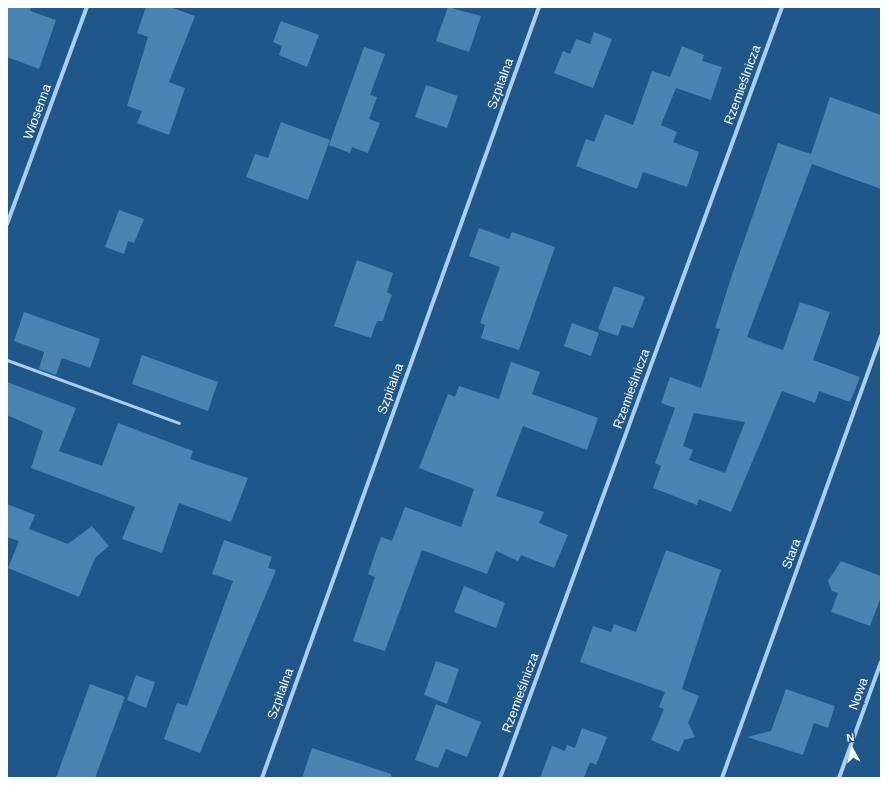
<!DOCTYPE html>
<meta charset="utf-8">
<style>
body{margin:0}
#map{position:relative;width:888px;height:785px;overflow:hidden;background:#1f578a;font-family:Arial,sans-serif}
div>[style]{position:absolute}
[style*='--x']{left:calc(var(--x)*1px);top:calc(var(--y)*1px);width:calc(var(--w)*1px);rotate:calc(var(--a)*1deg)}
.building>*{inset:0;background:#4b83b3}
.service>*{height:3px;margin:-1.5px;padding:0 1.5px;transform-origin:1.5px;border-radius:1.5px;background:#aaceeb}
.minor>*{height:4px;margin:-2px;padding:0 2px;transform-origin:2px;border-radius:2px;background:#aaceeb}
span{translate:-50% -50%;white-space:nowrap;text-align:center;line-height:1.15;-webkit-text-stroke:4px #1f578a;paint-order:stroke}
.street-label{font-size:13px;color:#fff}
.frame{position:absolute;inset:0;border:8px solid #fff;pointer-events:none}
.north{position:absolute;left:832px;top:729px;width:40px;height:40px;-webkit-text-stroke:3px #1f578a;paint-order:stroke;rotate:352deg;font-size:11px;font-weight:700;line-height:16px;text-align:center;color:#fff}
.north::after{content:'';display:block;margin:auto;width:14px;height:18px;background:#fff;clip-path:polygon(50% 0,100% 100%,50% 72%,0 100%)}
</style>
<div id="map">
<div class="building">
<div style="clip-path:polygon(7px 7px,31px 7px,30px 11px,56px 20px,39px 69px,7px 57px)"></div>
<div style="clip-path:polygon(146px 7px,170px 7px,195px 16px,169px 82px,185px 88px,169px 135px,137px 123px,142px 111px,127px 106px,148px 37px,137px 33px)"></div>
<div style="clip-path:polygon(448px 7px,481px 16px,469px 52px,436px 41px)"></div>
<div style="clip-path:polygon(281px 21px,319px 35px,307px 67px,279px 55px,282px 46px,273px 42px)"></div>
<div style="clip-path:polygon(594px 32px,612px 39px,593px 88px,554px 73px,563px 51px,570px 54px,576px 39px,590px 44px)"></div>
<div style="clip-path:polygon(682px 46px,704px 55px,702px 61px,722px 67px,711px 100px,676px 88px,661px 125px,677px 132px,673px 142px,699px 152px,687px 187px,643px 172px,637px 189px,576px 166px,586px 139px,594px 142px,605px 114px,633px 125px,652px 71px,670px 77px)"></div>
<div style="clip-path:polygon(364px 47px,385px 54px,370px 95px,377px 97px,369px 119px,380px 123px,368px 153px,352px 147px,350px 153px,329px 145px)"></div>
<div style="clip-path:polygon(426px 85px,458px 96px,447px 128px,415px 117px)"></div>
<div style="clip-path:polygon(evenodd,830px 97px,881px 115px,881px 189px,812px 164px,747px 337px,783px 350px,800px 302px,830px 312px,813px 360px,860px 377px,850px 402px,819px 391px,815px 403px,782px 391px,731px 512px,699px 499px,697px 505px,653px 488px,661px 466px,655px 463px,675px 408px,661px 403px,670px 377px,701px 388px,720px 329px,715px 328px,732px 275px,778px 143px,811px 154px,830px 97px,694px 413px,745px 422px,725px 473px,689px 460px,693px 450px,683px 446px,694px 413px)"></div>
<div style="clip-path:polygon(281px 122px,330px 140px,308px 200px,246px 177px,255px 154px,268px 158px)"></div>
<div style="clip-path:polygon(119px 210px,144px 219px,134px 243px,128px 241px,124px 254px,105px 247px)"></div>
<div style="clip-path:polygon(479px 228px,509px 239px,512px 232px,555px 247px,519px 350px,481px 338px,485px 325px,480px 323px,500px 267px,469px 256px)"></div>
<div style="clip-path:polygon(357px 260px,393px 273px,387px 292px,392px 295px,387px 308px,383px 321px,377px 321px,371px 338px,334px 326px)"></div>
<div style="clip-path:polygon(614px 286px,645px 297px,633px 328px,622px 325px,618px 336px,598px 329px)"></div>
<div style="clip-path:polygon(24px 312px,100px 339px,90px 368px,62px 358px,56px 375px,39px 369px,44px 352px,14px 341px)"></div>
<div style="clip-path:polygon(572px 323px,599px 333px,591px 356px,564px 346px)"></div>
<div style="clip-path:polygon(142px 355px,218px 382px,208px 411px,132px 384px)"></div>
<div style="clip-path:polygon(511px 362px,540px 372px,532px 394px,598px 418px,587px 450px,523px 426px,496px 496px,544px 512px,539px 523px,568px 535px,554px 568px,521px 555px,518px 561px,496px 551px,487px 574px,422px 550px,385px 651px,353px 641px,375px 577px,368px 574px,381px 537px,392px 541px,405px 507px,461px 527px,474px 489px,419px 468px,448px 394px,455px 397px,459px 386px,499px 399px)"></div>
<div style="clip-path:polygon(7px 382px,76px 408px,59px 451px,102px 466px,118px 423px,193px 451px,190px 459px,248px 478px,231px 522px,179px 503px,162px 553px,122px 539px,135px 507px,31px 468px,43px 431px,7px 415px)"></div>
<div style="clip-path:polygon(7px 504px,35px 515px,29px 529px,68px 544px,92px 526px,109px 546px,95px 558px,79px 597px,8px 568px,19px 541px,7px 537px)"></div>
<div style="clip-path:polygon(224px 540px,272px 557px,268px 568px,276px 570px,200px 753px,164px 739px,177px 703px,187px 706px,233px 581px,212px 574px)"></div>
<div style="clip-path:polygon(666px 550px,721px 570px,682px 689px,699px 696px,688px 723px,695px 737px,684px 740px,679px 752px,651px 740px,664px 709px,659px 707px,665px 692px,580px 662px,593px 626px,611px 632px,614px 624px,636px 632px)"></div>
<div style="clip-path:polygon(841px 561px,881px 576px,881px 597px,870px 626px,831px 612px,838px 593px,832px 591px,828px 581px)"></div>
<div style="clip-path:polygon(464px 586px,505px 603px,496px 628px,454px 612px)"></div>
<div style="clip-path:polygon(436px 661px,459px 669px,447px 704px,424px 695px)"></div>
<div style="clip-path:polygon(136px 675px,155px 682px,146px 708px,127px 700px)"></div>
<div style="clip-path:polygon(90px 684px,125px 697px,95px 778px,56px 778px)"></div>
<div style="clip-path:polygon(786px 689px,835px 706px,828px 728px,814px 723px,803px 755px,747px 737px,771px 731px)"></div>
<div style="clip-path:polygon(436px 704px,481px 722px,467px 757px,446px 749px,438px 768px,415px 760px)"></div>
<div style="clip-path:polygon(582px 728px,607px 737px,596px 765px,590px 762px,584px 778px,540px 778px,552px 746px,565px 751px,567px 745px,575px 748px)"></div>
<div style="clip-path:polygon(312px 748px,391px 774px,391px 778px,302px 778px)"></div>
</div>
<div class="service">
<div style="--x:7;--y:360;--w:183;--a:20.1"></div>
</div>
<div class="minor">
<div style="--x:7;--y:224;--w:231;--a:-69.8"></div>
<div style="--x:262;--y:778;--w:819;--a:-70.24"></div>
<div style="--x:500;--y:778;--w:821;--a:-69.91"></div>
<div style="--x:722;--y:778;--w:470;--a:-70.2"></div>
<div style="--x:839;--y:778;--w:123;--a:-70.1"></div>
</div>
<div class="street-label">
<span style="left:501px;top:84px;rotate:-70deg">Szpitalna</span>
<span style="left:743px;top:85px;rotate:-70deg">Rzemieślnicza</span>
<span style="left:38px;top:112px;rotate:-70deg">Wiosenna</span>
<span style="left:391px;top:389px;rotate:-70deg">Szpitalna</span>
<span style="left:632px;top:389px;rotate:-70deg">Rzemieślnicza</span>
<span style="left:792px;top:554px;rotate:-70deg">Stara</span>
<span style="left:521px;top:693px;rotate:-70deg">Rzemieślnicza</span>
<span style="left:281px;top:694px;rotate:-70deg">Szpitalna</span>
<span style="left:859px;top:694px;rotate:-70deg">Nowa</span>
</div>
<div class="frame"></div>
<div class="north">N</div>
</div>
